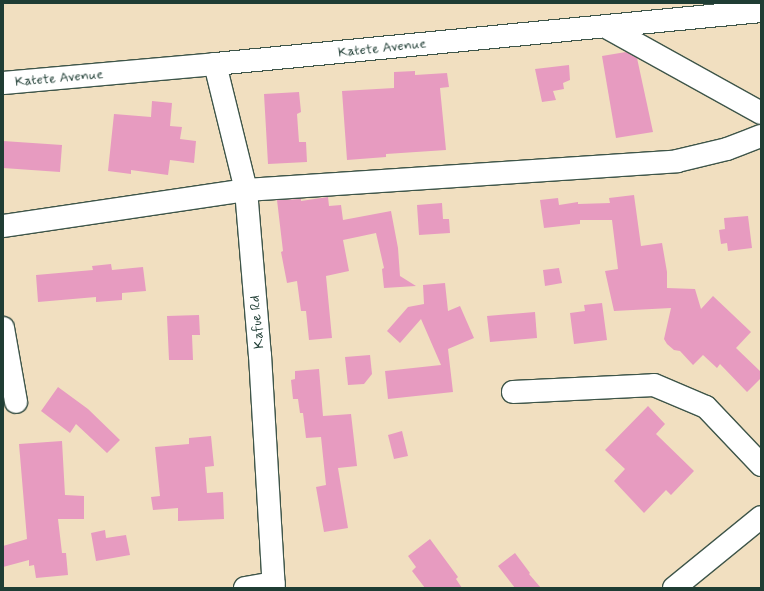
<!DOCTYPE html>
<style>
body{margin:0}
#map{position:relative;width:764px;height:591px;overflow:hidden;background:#f1dfc0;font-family:Mynerve,sans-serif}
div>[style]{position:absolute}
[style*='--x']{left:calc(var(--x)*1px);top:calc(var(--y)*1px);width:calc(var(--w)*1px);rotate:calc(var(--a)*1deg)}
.building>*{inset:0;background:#e79bc0}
.roads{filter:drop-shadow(1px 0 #3e5549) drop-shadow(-1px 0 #3e5549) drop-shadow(0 1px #3e5549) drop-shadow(0 -1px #3e5549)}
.minor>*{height:22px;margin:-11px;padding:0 11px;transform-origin:11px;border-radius:11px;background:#fff}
span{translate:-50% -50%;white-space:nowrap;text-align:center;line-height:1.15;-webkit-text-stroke:4px #fff;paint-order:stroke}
.street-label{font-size:14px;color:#1f3d34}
.frame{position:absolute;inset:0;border:4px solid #1f3d34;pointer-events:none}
</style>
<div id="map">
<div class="building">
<div style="clip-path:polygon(626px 52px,637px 58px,653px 132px,616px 138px,602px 56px)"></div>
<div style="clip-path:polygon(569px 65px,570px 80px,563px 83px,564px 89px,553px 91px,556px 100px,542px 102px,535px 69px)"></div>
<div style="clip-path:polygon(415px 71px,415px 75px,447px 73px,449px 87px,440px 88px,446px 150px,386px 154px,386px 157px,347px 160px,342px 91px,394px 88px,394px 72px)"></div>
<div style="clip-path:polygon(299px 92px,301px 112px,297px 114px,299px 142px,306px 142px,307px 162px,268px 164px,264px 94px)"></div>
<div style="clip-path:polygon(152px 101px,172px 103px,170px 126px,182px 127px,180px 139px,196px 141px,194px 163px,170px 160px,168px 175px,131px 170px,131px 174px,108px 171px,114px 114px,151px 117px)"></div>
<div style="clip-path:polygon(3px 141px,62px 145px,60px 172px,3px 168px)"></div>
<div style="clip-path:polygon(634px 195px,641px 246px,662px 243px,667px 272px,667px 288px,695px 289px,701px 309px,713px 296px,751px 332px,736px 348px,761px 372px,761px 378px,747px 392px,720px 364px,717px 368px,703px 355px,693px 365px,680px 351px,674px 350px,667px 344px,664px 339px,671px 308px,614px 311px,605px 271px,618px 269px,612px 220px,580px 220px,580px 224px,544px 228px,540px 200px,558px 198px,559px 205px,578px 202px,578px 204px,610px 203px,609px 198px)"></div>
<div style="clip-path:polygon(328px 197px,329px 206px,341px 205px,343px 220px,391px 211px,398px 248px,400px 276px,416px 286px,384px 288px,382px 269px,384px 268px,376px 233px,343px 240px,349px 271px,326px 276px,332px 338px,309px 340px,306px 311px,301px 311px,297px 281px,287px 283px,281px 252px,283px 251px,277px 200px,301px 199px,301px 201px)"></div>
<div style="clip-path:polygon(442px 203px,443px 219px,449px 219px,450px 233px,419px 235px,417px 205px)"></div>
<div style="clip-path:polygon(748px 216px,752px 248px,728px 251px,727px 243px,721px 244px,719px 230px,725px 229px,724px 218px)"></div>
<div style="clip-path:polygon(111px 264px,112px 270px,143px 267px,146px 291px,122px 293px,122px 300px,96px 302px,96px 297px,38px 302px,36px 275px,93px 270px,92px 266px)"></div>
<div style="clip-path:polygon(559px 268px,562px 283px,545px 286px,543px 270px)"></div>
<div style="clip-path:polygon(445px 283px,448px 311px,460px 306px,474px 338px,448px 349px,453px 392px,388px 399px,385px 371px,441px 365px,421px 319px,400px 343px,387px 331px,408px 307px,424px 304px,423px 285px)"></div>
<div style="clip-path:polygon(602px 303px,607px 340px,574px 344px,570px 313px,585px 311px,584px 305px)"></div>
<div style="clip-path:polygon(535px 312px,537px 338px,490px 342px,487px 316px)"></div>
<div style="clip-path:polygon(199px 315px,200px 335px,192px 335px,193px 360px,169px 360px,167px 316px)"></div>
<div style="clip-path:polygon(370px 355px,372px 374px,364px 384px,348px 385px,345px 357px)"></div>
<div style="clip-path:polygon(319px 369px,323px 416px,351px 414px,357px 466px,338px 468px,348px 528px,324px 532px,316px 487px,326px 485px,321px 437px,306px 438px,303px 413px,300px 413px,298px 399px,293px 399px,291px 380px,295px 379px,295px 371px)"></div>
<div style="clip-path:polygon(58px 387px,88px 409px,120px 440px,107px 453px,76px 424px,70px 433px,41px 411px)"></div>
<div style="clip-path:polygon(648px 406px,665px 424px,656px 434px,694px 471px,671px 495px,666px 490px,644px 513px,614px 481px,625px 469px,605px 450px)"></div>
<div style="clip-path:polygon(402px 431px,408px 456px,394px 459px,388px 435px)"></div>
<div style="clip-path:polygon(211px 436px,214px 466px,205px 467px,207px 493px,223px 492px,224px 519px,178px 521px,178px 508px,153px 510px,151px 497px,160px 496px,155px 447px,189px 444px,189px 438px)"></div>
<div style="clip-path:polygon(62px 441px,65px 495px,84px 496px,84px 519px,58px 519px,62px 553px,66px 553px,68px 575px,36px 578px,34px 565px,29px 566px,29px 560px,3px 567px,3px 546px,27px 539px,19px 444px)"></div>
<div style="clip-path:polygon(105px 530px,106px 538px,126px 535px,130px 555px,96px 561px,91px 533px)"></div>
<div style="clip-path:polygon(430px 539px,458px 577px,456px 579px,462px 588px,425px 588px,412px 571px,416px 567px,408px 556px)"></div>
<div style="clip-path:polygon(515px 553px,530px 573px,529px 574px,541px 588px,515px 588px,498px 566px)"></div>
</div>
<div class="roads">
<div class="minor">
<div style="--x:606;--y:27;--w:177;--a:29"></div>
<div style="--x:215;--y:64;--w:130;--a:76.2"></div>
<div style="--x:246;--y:190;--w:166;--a:85.2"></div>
<div style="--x:260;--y:355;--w:233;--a:86.6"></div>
<div style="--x:3;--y:83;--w:213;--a:-5.1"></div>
<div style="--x:215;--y:64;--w:549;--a:-5.54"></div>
<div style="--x:3;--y:226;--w:246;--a:-8.4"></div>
<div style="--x:246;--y:190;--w:432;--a:-3.8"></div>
<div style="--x:677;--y:161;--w:51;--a:-13.5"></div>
<div style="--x:727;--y:149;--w:36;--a:-21"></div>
<div style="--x:3;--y:328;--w:75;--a:80"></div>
<div style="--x:513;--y:392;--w:141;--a:-2.8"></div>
<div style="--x:654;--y:385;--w:56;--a:22.9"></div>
<div style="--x:706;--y:407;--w:80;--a:46.5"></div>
<div style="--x:245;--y:588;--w:29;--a:-10"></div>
<div style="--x:674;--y:588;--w:112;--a:-39.2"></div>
</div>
</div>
<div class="street-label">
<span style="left:382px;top:48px;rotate:-6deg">Katete Avenue</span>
<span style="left:59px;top:78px;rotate:-5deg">Katete Avenue</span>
<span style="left:257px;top:322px;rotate:-95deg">Kafue Rd</span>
</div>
<div class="frame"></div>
</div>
